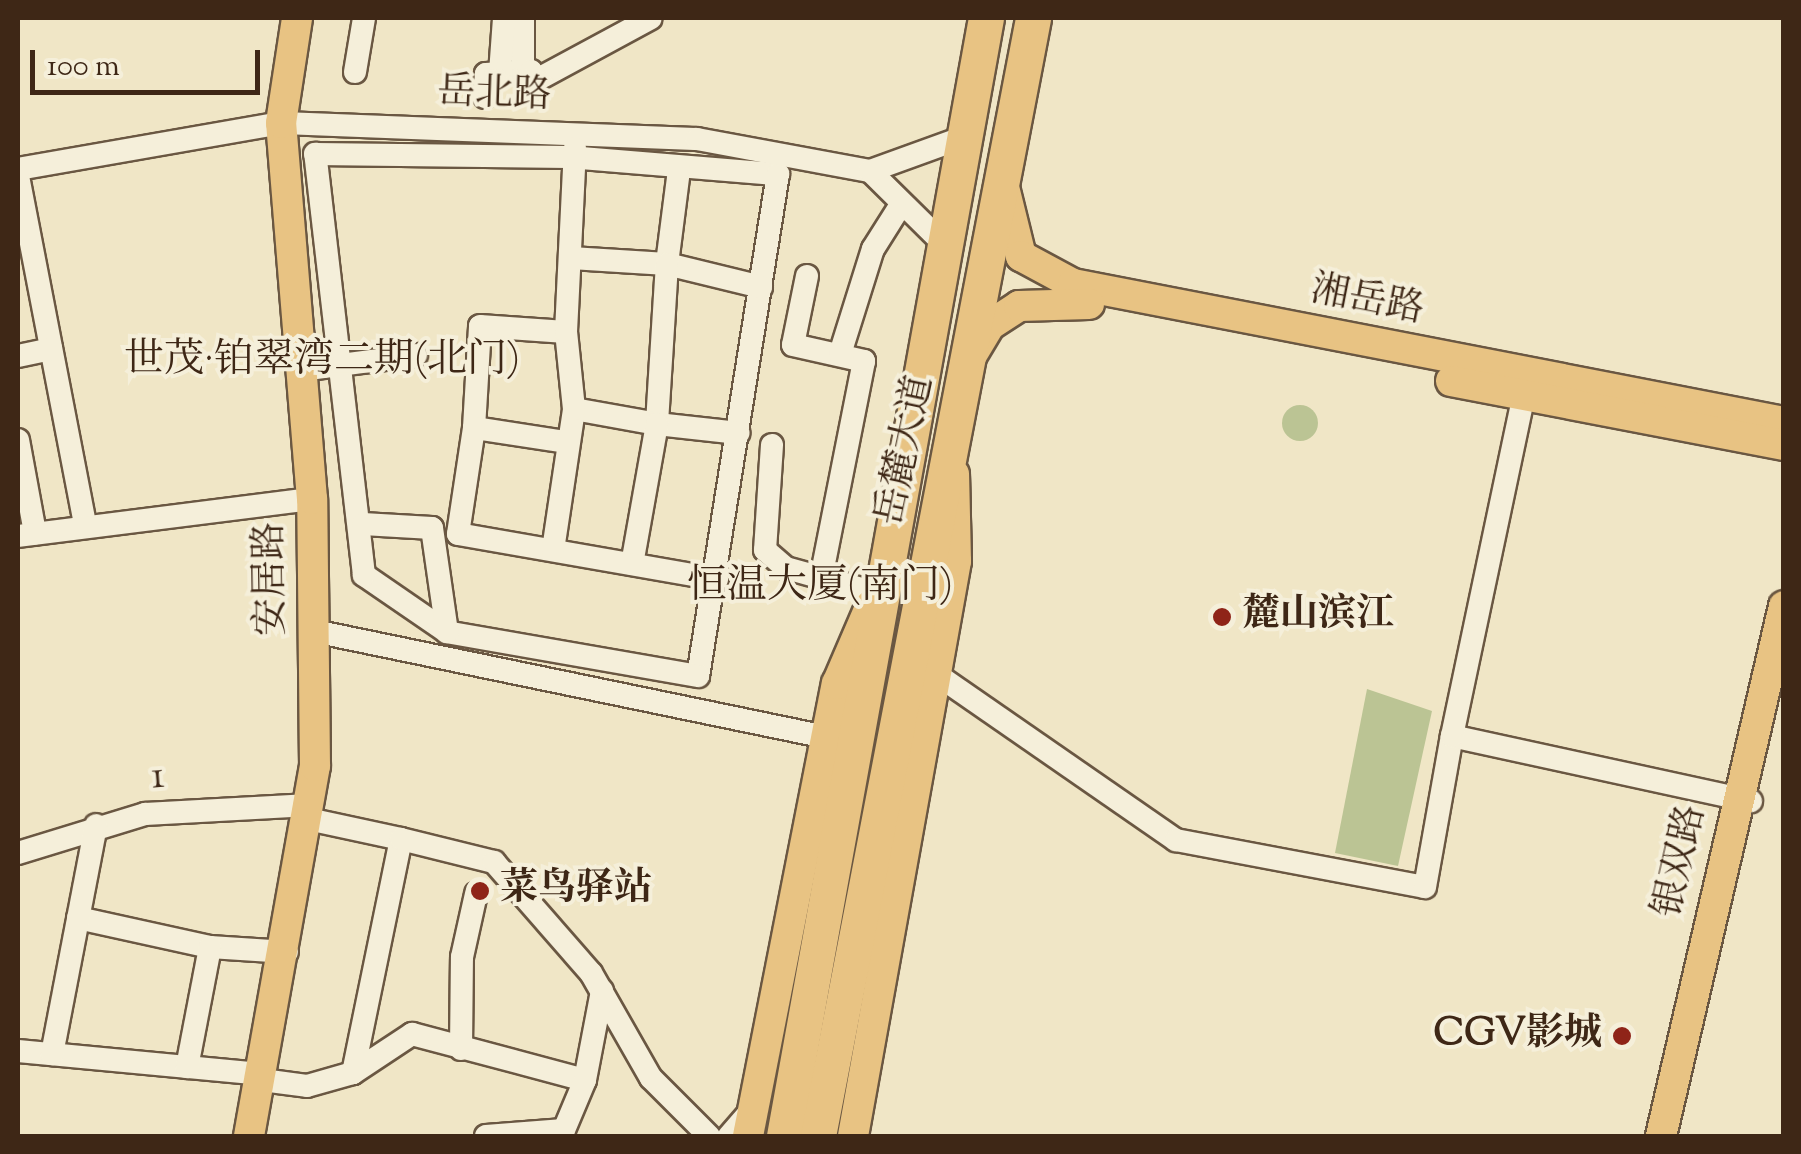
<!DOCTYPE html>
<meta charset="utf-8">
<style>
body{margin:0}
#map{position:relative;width:1801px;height:1154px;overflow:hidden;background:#f0e6c6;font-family:"Sorts Mill Goudy","Noto Serif SC",serif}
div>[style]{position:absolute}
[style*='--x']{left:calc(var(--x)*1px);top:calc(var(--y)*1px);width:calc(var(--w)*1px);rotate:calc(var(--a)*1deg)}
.green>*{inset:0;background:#bbc494}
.round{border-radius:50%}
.roads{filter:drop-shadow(2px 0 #6a5742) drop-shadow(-2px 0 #6a5742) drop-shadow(0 2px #6a5742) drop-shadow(0 -2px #6a5742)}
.minor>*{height:22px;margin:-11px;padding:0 11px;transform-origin:11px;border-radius:11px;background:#f5efda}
.major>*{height:30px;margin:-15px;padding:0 15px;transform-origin:15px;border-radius:15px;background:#e8c383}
.highway>*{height:35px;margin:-17.5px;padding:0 17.5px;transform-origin:17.5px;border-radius:17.5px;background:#e8c383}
.dots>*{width:28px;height:28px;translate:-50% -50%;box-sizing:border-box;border:5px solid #f5efda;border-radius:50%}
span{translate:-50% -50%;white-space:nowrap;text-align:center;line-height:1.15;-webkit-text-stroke:8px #f5efda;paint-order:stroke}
.street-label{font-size:38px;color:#3e2716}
.poi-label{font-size:38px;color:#3e2716;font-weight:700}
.left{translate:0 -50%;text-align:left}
.right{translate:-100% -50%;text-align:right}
.neighbourhood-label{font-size:40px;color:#3e2716}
.frame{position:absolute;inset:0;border:20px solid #3e2716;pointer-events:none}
.scale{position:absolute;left:30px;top:50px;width:230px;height:45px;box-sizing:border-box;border:5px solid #3e2716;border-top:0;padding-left:12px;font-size:30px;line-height:35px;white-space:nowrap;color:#3e2716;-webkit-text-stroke:8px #f5efda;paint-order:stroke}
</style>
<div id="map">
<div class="green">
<div class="round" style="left:1282px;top:405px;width:36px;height:36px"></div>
<div style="clip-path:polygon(1367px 689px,1432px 711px,1398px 866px,1335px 853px)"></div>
</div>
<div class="roads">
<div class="minor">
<div style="--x:523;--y:18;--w:54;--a:90"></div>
<div style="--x:355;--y:72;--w:55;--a:-80.5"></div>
<div style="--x:500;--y:73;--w:55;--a:-85.8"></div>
<div style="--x:485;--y:97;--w:23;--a:-88"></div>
<div style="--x:486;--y:74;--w:45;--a:-3.8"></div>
<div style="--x:531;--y:71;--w:12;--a:90"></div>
<div style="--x:531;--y:83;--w:136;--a:-28.4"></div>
<div style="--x:315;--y:154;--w:254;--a:0.7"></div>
<div style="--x:569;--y:157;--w:210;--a:4.7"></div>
<div style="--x:778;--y:174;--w:508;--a:99.05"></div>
<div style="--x:698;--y:676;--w:255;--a:-170.1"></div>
<div style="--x:447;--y:632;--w:101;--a:-145.5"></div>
<div style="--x:364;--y:575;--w:424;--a:-96.6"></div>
<div style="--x:18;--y:169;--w:267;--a:-9.9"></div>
<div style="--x:281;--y:123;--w:416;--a:2.2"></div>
<div style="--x:697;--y:139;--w:176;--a:10.5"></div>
<div style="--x:870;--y:171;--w:98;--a:44.6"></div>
<div style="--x:679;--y:170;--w:95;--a:97.3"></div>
<div style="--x:667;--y:264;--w:97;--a:13.7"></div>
<div style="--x:870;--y:171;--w:97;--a:-19.9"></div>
<div style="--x:18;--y:176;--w:354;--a:79.1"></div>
<div style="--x:571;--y:258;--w:96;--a:3.6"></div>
<div style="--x:667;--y:264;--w:160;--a:93.6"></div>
<div style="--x:657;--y:424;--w:82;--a:6.3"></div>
<div style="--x:807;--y:276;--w:70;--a:101.5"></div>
<div style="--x:793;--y:345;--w:73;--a:12.7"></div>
<div style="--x:864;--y:361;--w:221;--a:101.2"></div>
<div style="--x:840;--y:354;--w:110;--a:-72.6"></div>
<div style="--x:873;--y:249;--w:45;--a:-57.7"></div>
<div style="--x:18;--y:356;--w:34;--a:-12"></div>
<div style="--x:302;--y:370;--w:115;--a:-7.5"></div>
<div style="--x:574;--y:409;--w:84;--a:10.2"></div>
<div style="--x:657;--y:424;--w:142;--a:100.1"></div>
<div style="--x:474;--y:428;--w:102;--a:-86.6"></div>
<div style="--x:480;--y:326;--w:86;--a:4"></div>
<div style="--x:18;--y:440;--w:95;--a:79.6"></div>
<div style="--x:566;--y:442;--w:93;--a:-171.3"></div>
<div style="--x:474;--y:428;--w:107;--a:98.6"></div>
<div style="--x:458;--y:534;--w:263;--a:9.9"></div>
<div style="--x:772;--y:445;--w:105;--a:93.8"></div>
<div style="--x:765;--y:550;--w:28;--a:41"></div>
<div style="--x:786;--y:568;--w:93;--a:15.5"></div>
<div style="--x:363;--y:524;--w:69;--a:3.3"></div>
<div style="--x:432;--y:528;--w:105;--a:81.8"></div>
<div style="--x:18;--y:536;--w:296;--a:-7.2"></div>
<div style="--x:553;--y:550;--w:143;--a:-81.5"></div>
<div style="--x:574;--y:409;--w:77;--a:-95.9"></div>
<div style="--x:566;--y:332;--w:184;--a:-87.2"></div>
<div style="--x:314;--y:631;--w:523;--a:11.7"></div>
<div style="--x:936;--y:674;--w:292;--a:34.7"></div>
<div style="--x:1176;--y:840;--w:253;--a:10.7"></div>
<div style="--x:1425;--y:887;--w:153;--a:-79.9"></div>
<div style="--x:1452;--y:736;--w:306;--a:12.3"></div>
<div style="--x:1452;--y:736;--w:349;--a:-78.1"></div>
<div style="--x:308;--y:819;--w:95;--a:12.1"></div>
<div style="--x:401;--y:839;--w:239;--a:101.6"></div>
<div style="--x:401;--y:839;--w:96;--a:13.9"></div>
<div style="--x:494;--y:862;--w:147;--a:48.9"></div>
<div style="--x:591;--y:973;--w:121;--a:60.3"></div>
<div style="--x:651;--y:1078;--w:82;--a:45"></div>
<div style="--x:18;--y:853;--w:133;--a:-17.1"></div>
<div style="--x:145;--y:814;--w:165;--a:-3.1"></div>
<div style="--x:78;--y:918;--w:135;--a:12.4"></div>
<div style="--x:210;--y:947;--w:77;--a:3.7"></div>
<div style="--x:461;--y:1049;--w:92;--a:-89.4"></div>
<div style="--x:462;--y:957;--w:65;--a:-77.5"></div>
<div style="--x:18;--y:1051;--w:246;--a:5.4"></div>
<div style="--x:52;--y:1054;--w:233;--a:-79.1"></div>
<div style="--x:187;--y:1067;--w:122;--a:-79.1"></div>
<div style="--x:262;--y:1080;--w:45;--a:7.6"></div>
<div style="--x:307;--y:1086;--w:48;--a:-15.8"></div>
<div style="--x:353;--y:1073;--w:71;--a:-33.5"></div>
<div style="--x:412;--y:1034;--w:179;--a:14.9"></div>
<div style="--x:486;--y:1136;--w:78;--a:-4.4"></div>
<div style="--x:564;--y:1130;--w:54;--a:-67.2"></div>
<div style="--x:585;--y:1080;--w:91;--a:-79.2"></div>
<div style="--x:729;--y:1136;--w:37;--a:-49"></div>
</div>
<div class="major">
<div style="--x:1005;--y:191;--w:67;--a:76.2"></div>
<div style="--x:1021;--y:256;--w:59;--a:28.3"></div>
<div style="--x:1073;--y:284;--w:724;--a:10.98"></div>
<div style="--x:970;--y:358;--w:39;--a:-59"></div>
<div style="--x:990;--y:325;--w:35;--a:-33"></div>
<div style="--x:1019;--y:306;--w:70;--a:-1.6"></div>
<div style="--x:1451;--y:381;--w:339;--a:10.9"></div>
<div style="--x:249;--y:1136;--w:376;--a:-79.9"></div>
<div style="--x:315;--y:766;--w:267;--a:-90.6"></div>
<div style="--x:312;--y:499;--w:377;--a:-94.7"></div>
<div style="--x:281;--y:123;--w:106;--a:-81.3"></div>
<div style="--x:748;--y:1136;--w:461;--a:-78.9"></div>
<div style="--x:837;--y:684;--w:86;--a:-66.7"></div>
<div style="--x:853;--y:1136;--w:584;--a:-79.84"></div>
<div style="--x:956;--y:561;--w:87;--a:-91.3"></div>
<div style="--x:1661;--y:1136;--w:544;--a:-76.93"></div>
</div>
<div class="highway">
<div style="--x:784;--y:1136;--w:1136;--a:-79.76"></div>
<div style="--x:818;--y:1136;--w:1138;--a:-79.11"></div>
</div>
</div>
<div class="dots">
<div style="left:1222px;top:617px;background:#8f2418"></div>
<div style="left:480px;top:891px;background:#8f2418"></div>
<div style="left:1622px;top:1036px;background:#8f2418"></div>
</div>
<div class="street-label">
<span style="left:494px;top:96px;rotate:2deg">岳北路</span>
<span style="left:1367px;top:302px;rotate:11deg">湘岳路</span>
<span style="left:907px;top:451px;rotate:-78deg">岳麓大道</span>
<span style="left:273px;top:579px;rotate:-91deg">安居路</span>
<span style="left:158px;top:779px;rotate:-5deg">1</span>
<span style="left:1682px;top:862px;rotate:-77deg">银双路</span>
</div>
<div class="poi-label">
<span class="left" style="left:1242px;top:617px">麓山滨江</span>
<span class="left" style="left:500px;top:891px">菜鸟驿站</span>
<span class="right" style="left:1602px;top:1036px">CGV影城</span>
</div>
<div class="neighbourhood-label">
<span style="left:322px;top:362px">世茂·铂翠湾二期(北门)</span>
<span style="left:820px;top:588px">恒温大厦(南门)</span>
</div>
<div class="frame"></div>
<div class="scale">100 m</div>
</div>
